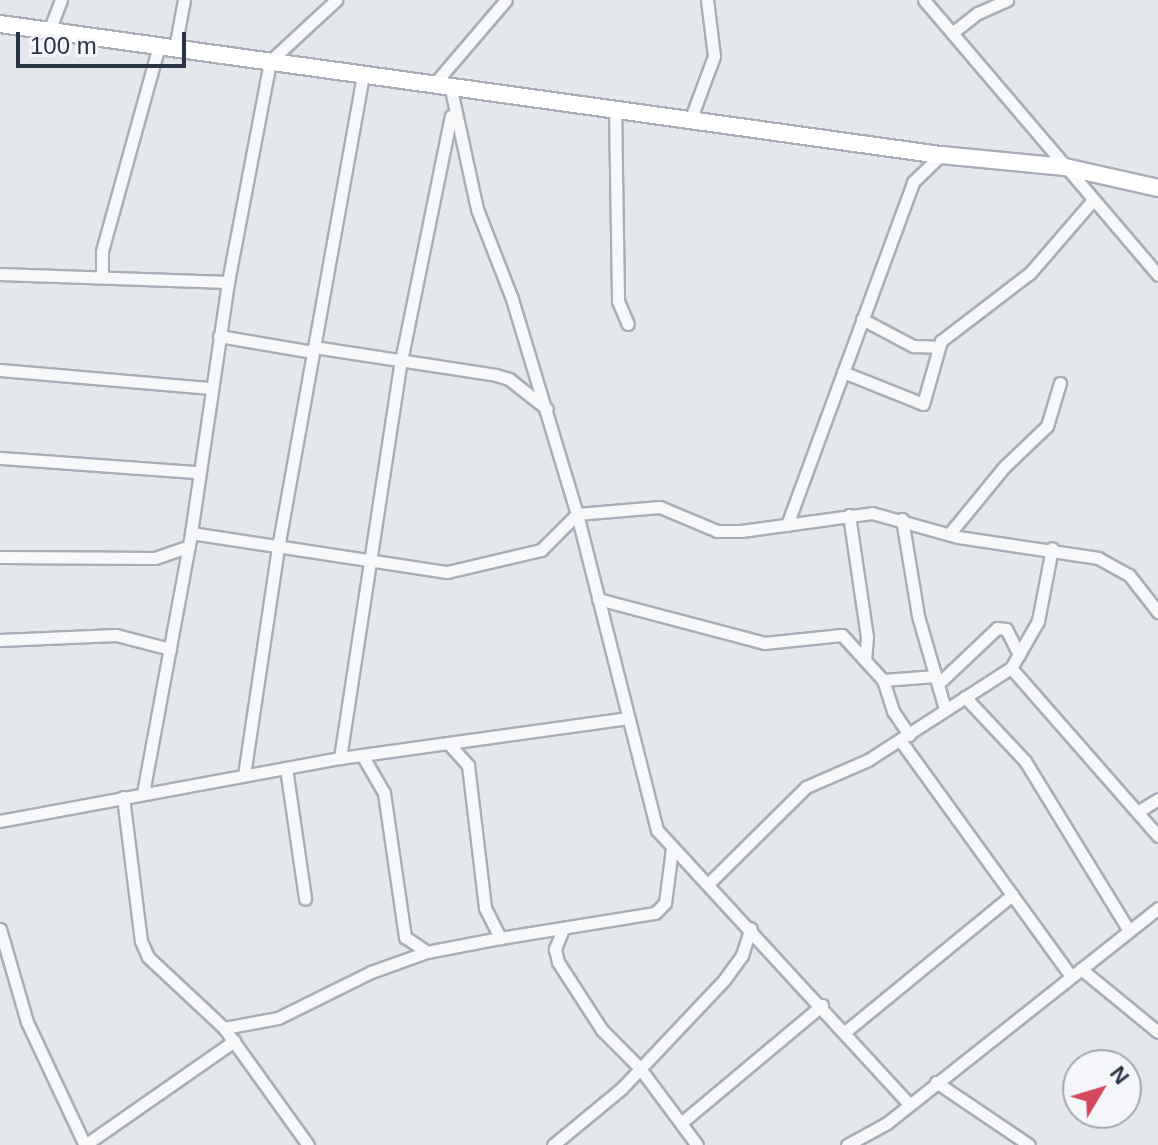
<!DOCTYPE html>
<style>
body{margin:0}
#map{position:relative;width:1158px;height:1145px;overflow:hidden;background:#e4e7ec;font-family:Arial,sans-serif}
div>[style]{position:absolute}
[style*='--x']{left:calc(var(--x)*1px);top:calc(var(--y)*1px);width:calc(var(--w)*1px);rotate:calc(var(--a)*1deg)}
.roads{filter:drop-shadow(2px 0 #a9aeb7) drop-shadow(-2px 0 #a9aeb7) drop-shadow(0 2px #a9aeb7) drop-shadow(0 -2px #a9aeb7)}
.street>*{height:11px;margin:-5.5px;padding:0 5.5px;transform-origin:5.5px;border-radius:5.5px;background:#f7f8fa}
.secondary>*{height:16px;margin:-8px;padding:0 8px;transform-origin:8px;border-radius:8px;background:#fff}
span{translate:-50% -50%;white-space:nowrap;text-align:center;line-height:1.15;-webkit-text-stroke:6px #f4f6f9;paint-order:stroke}
.north{position:absolute;left:1062px;top:1049px;width:80px;height:80px;box-sizing:border-box;background:#f4f6f9;border:2px solid #a4a8b1;border-radius:50%;rotate:52deg;font-size:22px;font-weight:700;line-height:32px;text-align:center;color:#2b3445}
.north::after{content:'';display:block;margin:auto;width:28px;height:36px;background:#d1495b;clip-path:polygon(50% 0,100% 100%,50% 72%,0 100%)}
.scale{position:absolute;left:16px;top:32px;width:170px;height:36px;box-sizing:border-box;border:4px solid #2b3445;border-top:0;padding-left:10px;font-size:24px;line-height:28px;white-space:nowrap;color:#2b3445;-webkit-text-stroke:6px #f4f6f9;paint-order:stroke}
</style>
<div id="map">
<div class="roads">
<div class="street">
<div style="--x:924;--y:0;--w:361;--a:49.6"></div>
<div style="--x:49;--y:31;--w:33;--a:-69"></div>
<div style="--x:952;--y:33;--w:33;--a:-38"></div>
<div style="--x:978;--y:13;--w:32;--a:-24"></div>
<div style="--x:175;--y:48;--w:49;--a:-79.4"></div>
<div style="--x:435;--y:83;--w:109;--a:-49.5"></div>
<div style="--x:450;--y:85;--w:127;--a:77.7"></div>
<div style="--x:477;--y:209;--w:97;--a:68.7"></div>
<div style="--x:512;--y:299;--w:225;--a:73.2"></div>
<div style="--x:577;--y:514;--w:326;--a:75.8"></div>
<div style="--x:657;--y:830;--w:372;--a:47.4"></div>
<div style="--x:615;--y:107;--w:194;--a:89.1"></div>
<div style="--x:618;--y:301;--w:25;--a:67"></div>
<div style="--x:691;--y:118;--w:66;--a:-69.6"></div>
<div style="--x:714;--y:56;--w:56;--a:-97.1"></div>
<div style="--x:0;--y:274;--w:228;--a:2"></div>
<div style="--x:102;--y:277;--w:26;--a:-90"></div>
<div style="--x:102;--y:251;--w:213;--a:-74.5"></div>
<div style="--x:862;--y:319;--w:58;--a:27.9"></div>
<div style="--x:913;--y:346;--w:24;--a:2"></div>
<div style="--x:219;--y:336;--w:95;--a:9.7"></div>
<div style="--x:314;--y:347;--w:184;--a:8.7"></div>
<div style="--x:496;--y:375;--w:14;--a:17"></div>
<div style="--x:509;--y:379;--w:48;--a:38.3"></div>
<div style="--x:0;--y:370;--w:212;--a:4.9"></div>
<div style="--x:843;--y:372;--w:86;--a:21.8"></div>
<div style="--x:923;--y:404;--w:66;--a:-74.1"></div>
<div style="--x:941;--y:341;--w:112;--a:-37.4"></div>
<div style="--x:1030;--y:273;--w:96;--a:-49.2"></div>
<div style="--x:0;--y:458;--w:197;--a:4.1"></div>
<div style="--x:849;--y:515;--w:123;--a:81.6"></div>
<div style="--x:867;--y:637;--w:23;--a:95"></div>
<div style="--x:902;--y:519;--w:98;--a:80.6"></div>
<div style="--x:918;--y:616;--w:97;--a:73.8"></div>
<div style="--x:787;--y:525;--w:365;--a:-69.8"></div>
<div style="--x:913;--y:182;--w:39;--a:-44"></div>
<div style="--x:191;--y:533;--w:259;--a:8.7"></div>
<div style="--x:447;--y:572;--w:97;--a:-13.2"></div>
<div style="--x:541;--y:550;--w:51;--a:-45"></div>
<div style="--x:577;--y:514;--w:83;--a:-4.8"></div>
<div style="--x:660;--y:507;--w:62;--a:22.8"></div>
<div style="--x:717;--y:531;--w:24;--a:0"></div>
<div style="--x:741;--y:531;--w:132;--a:-7.8"></div>
<div style="--x:872;--y:513;--w:89;--a:15.6"></div>
<div style="--x:958;--y:537;--w:142;--a:8.5"></div>
<div style="--x:1098;--y:558;--w:35;--a:29"></div>
<div style="--x:1129;--y:575;--w:47;--a:51.9"></div>
<div style="--x:950;--y:533;--w:85;--a:-50.7"></div>
<div style="--x:1004;--y:467;--w:59;--a:-43.6"></div>
<div style="--x:1047;--y:426;--w:45;--a:-73.2"></div>
<div style="--x:0;--y:557;--w:155;--a:0.4"></div>
<div style="--x:155;--y:558;--w:36;--a:-19"></div>
<div style="--x:598;--y:599;--w:172;--a:14.8"></div>
<div style="--x:764;--y:643;--w:78;--a:-5.9"></div>
<div style="--x:842;--y:635;--w:61;--a:47.7"></div>
<div style="--x:883;--y:680;--w:33;--a:72"></div>
<div style="--x:893;--y:711;--w:29;--a:56"></div>
<div style="--x:0;--y:640;--w:116;--a:-2.5"></div>
<div style="--x:116;--y:635;--w:56;--a:14.5"></div>
<div style="--x:1011;--y:668;--w:223;--a:48.8"></div>
<div style="--x:883;--y:680;--w:53;--a:-4.3"></div>
<div style="--x:938;--y:684;--w:81;--a:-43.5"></div>
<div style="--x:997;--y:628;--w:9;--a:6"></div>
<div style="--x:1006;--y:629;--w:29;--a:63"></div>
<div style="--x:965;--y:697;--w:88;--a:46.8"></div>
<div style="--x:1025;--y:761;--w:199;--a:58.5"></div>
<div style="--x:900;--y:740;--w:291;--a:54.1"></div>
<div style="--x:448;--y:743;--w:30;--a:48"></div>
<div style="--x:468;--y:765;--w:144;--a:83.2"></div>
<div style="--x:485;--y:908;--w:34;--a:63"></div>
<div style="--x:500;--y:938;--w:157;--a:-9.2"></div>
<div style="--x:655;--y:913;--w:14;--a:-45"></div>
<div style="--x:665;--y:903;--w:55;--a:-82.7"></div>
<div style="--x:362;--y:755;--w:44;--a:59.9"></div>
<div style="--x:384;--y:793;--w:146;--a:81.7"></div>
<div style="--x:405;--y:937;--w:27;--a:34"></div>
<div style="--x:427;--y:952;--w:74;--a:-10.9"></div>
<div style="--x:340;--y:758;--w:402;--a:-81.3"></div>
<div style="--x:401;--y:361;--w:250;--a:-78.5"></div>
<div style="--x:286;--y:768;--w:132;--a:81.7"></div>
<div style="--x:244;--y:775;--w:236;--a:-81.5"></div>
<div style="--x:279;--y:542;--w:476;--a:-79.8"></div>
<div style="--x:143;--y:793;--w:264;--a:-79.5"></div>
<div style="--x:191;--y:533;--w:254;--a:-81.6"></div>
<div style="--x:228;--y:282;--w:225;--a:-79.2"></div>
<div style="--x:270;--y:61;--w:90;--a:-42.7"></div>
<div style="--x:123;--y:797;--w:145;--a:82.9"></div>
<div style="--x:141;--y:941;--w:17;--a:66"></div>
<div style="--x:148;--y:957;--w:104;--a:43.1"></div>
<div style="--x:224;--y:1028;--w:144;--a:54.3"></div>
<div style="--x:1139;--y:811;--w:22;--a:-32"></div>
<div style="--x:0;--y:821;--w:346;--a:-10.5"></div>
<div style="--x:340;--y:758;--w:291;--a:-7.9"></div>
<div style="--x:709;--y:883;--w:136;--a:-44.7"></div>
<div style="--x:806;--y:787;--w:68;--a:-23.5"></div>
<div style="--x:868;--y:760;--w:170;--a:-32.8"></div>
<div style="--x:1011;--y:668;--w:54;--a:-60.1"></div>
<div style="--x:1038;--y:621;--w:74;--a:-79.1"></div>
<div style="--x:0;--y:929;--w:97;--a:73.8"></div>
<div style="--x:27;--y:1022;--w:136;--a:64.8"></div>
<div style="--x:85;--y:1145;--w:182;--a:-34.9"></div>
<div style="--x:563;--y:929;--w:22;--a:112"></div>
<div style="--x:555;--y:949;--w:13;--a:77"></div>
<div style="--x:558;--y:962;--w:81;--a:57.1"></div>
<div style="--x:602;--y:1030;--w:52;--a:45"></div>
<div style="--x:639;--y:1067;--w:97;--a:53.4"></div>
<div style="--x:1081;--y:969;--w:99;--a:39.3"></div>
<div style="--x:224;--y:1028;--w:55;--a:-10.5"></div>
<div style="--x:278;--y:1018;--w:104;--a:-26.3"></div>
<div style="--x:371;--y:972;--w:59;--a:-19.7"></div>
<div style="--x:846;--y:1031;--w:215;--a:-39.3"></div>
<div style="--x:936;--y:1082;--w:112;--a:34.1"></div>
<div style="--x:681;--y:1123;--w:184;--a:-39.9"></div>
<div style="--x:553;--y:1145;--w:88;--a:-39.5"></div>
<div style="--x:621;--y:1089;--w:150;--a:-46.6"></div>
<div style="--x:724;--y:980;--w:31;--a:-54"></div>
<div style="--x:742;--y:955;--w:28;--a:-72"></div>
<div style="--x:847;--y:1145;--w:46;--a:-28.8"></div>
<div style="--x:887;--y:1123;--w:346;--a:-38.4"></div>
</div>
<div class="secondary">
<div style="--x:0;--y:24;--w:950;--a:7.93"></div>
<div style="--x:941;--y:155;--w:125;--a:5.5"></div>
<div style="--x:1065;--y:167;--w:95;--a:12.7"></div>
</div>
</div>
<div class="north">N</div>
<div class="scale">100 m</div>
</div>
